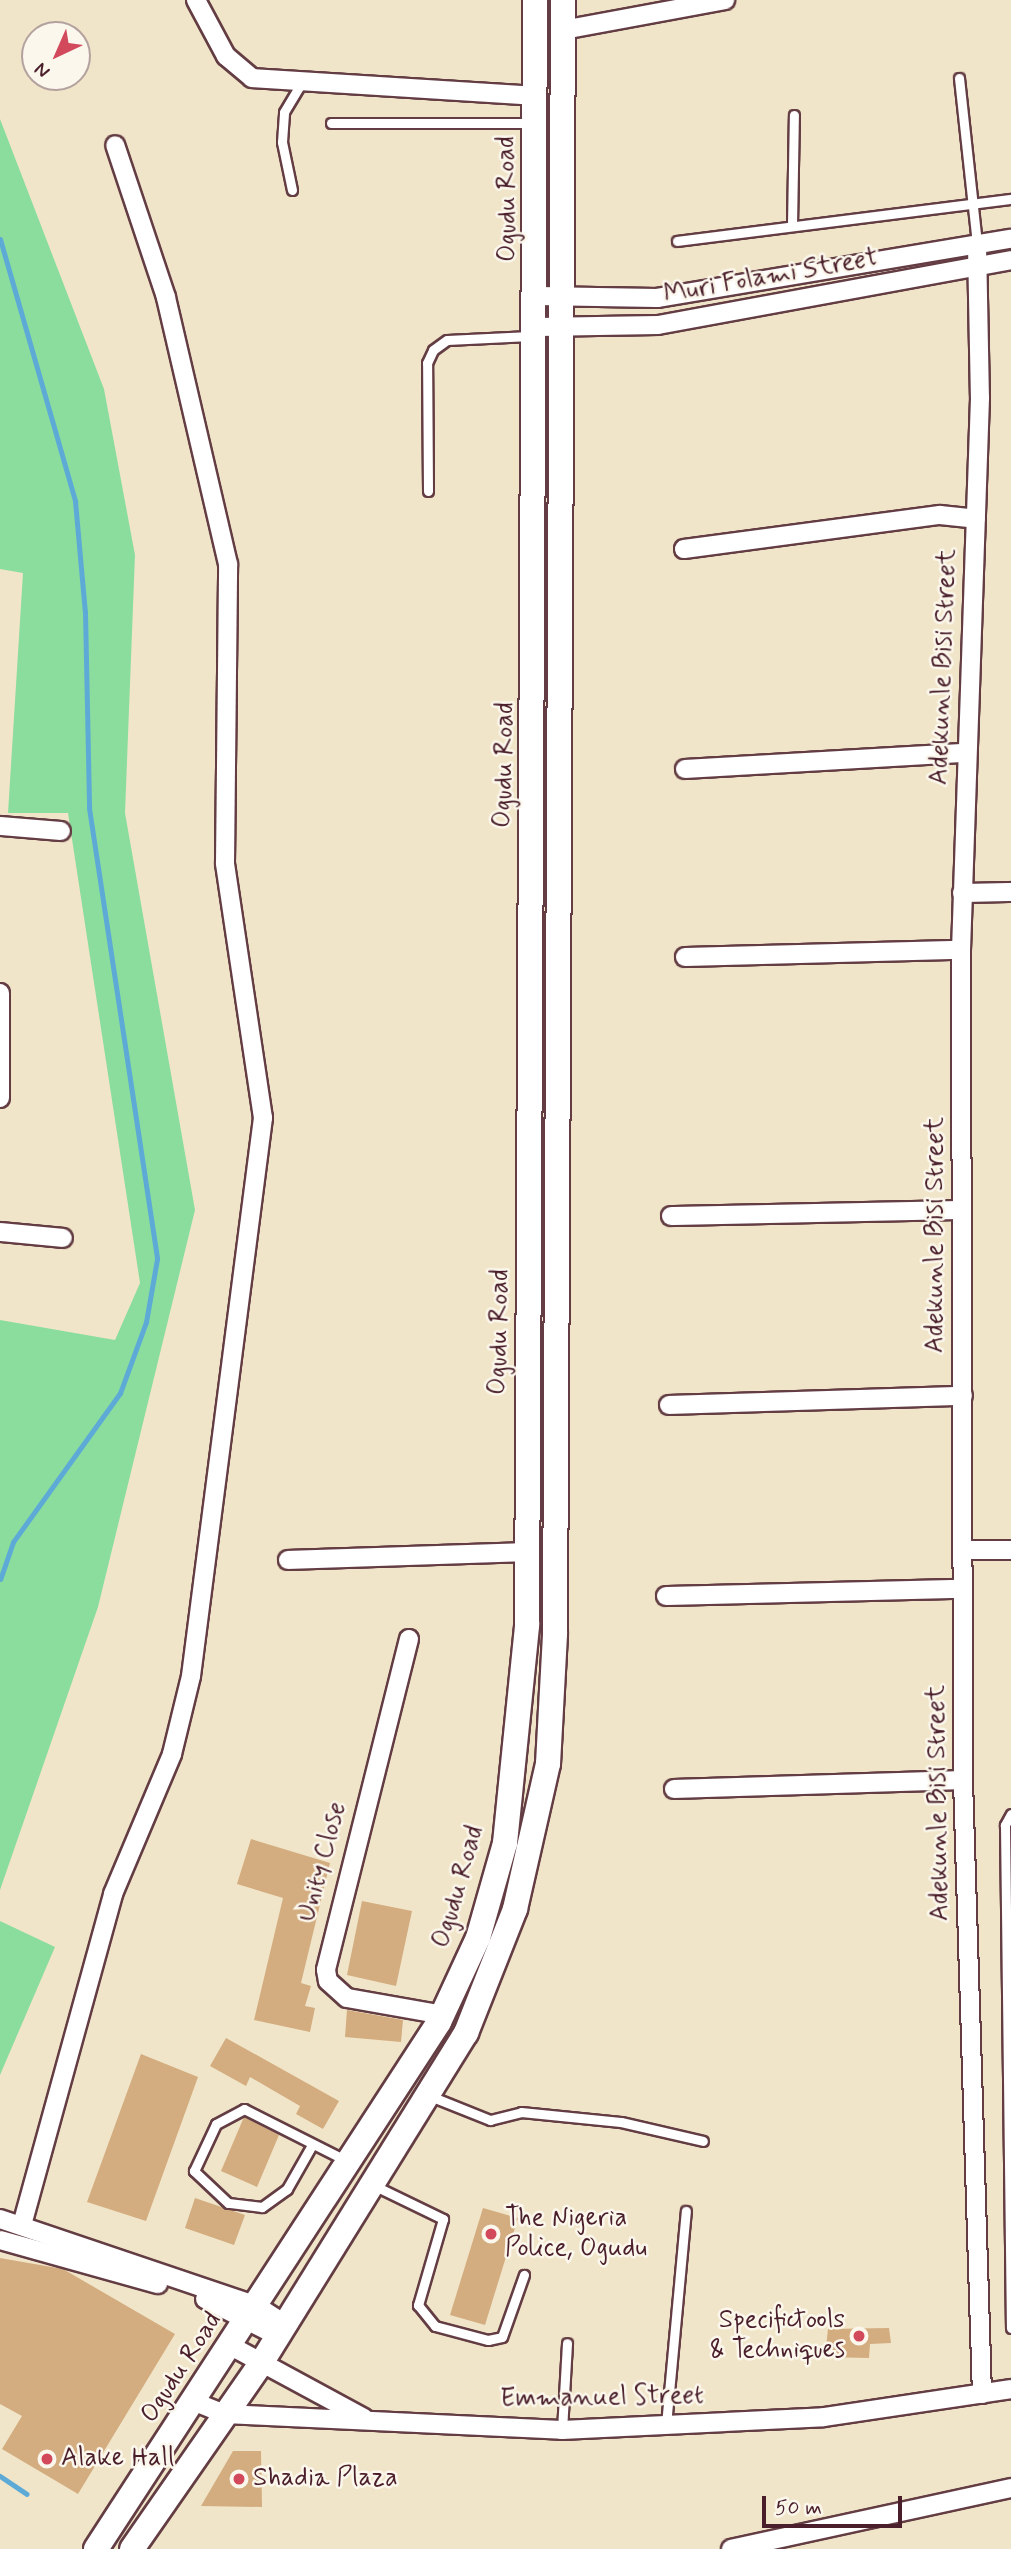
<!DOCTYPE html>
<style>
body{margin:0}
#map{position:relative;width:1011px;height:2549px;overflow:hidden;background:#f1e5c9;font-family:Mynerve,sans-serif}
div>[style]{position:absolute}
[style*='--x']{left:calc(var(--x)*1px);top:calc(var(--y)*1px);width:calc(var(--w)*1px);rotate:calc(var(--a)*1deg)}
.green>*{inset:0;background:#8bdd9e}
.stream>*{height:5px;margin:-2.5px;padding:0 2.5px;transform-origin:2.5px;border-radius:2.5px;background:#5eaad7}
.building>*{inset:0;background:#d3ad7f}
.roads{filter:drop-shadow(2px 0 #633d43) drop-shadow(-2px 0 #633d43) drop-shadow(0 2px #633d43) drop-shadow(0 -2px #633d43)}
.service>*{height:9px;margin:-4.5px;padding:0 4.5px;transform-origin:4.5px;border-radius:4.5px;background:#fff}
.minor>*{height:18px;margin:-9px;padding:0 9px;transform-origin:9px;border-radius:9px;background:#fff}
.secondary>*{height:24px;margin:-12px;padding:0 12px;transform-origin:12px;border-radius:12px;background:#fff}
.dots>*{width:19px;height:19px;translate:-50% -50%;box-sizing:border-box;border:4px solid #fbf7ec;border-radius:50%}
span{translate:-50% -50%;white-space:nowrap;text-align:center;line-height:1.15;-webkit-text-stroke:5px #fbf7ec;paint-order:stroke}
.street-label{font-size:26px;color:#4a1f2b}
.poi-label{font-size:26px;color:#4a1f2b}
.left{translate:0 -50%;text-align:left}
.right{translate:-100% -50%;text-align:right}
.north{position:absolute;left:21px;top:21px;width:70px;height:70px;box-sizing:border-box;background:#fbf7ec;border:2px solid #b4a19f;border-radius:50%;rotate:224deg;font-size:19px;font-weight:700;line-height:28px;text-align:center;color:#4a1f2b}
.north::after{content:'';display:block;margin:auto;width:24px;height:32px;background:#d1495b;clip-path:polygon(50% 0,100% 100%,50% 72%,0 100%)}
.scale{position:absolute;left:762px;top:2496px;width:140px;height:32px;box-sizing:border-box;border:4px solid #4a1f2b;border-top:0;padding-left:9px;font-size:21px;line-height:24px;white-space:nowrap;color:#4a1f2b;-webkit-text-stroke:5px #fbf7ec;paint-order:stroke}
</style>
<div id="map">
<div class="green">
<div style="clip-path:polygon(0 119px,104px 389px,135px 555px,125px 813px,195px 1210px,98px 1607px,0 1890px,0 1320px,115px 1340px,140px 1283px,68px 813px,8px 813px,23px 573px,0 569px)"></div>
<div style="clip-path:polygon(0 1921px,55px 1947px,0 2075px)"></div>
</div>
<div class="stream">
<div style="--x:0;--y:239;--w:273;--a:74"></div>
<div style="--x:75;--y:501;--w:111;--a:84.9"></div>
<div style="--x:85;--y:612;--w:196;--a:88.8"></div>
<div style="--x:89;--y:808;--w:456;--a:81.4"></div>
<div style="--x:157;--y:1259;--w:64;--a:99.9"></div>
<div style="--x:146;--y:1322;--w:76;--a:110.1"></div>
<div style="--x:120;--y:1393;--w:183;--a:125.7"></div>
<div style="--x:13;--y:1542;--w:39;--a:109"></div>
<div style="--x:0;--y:2476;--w:32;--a:34"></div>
</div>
<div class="building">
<div style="clip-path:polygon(251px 1839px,330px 1863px,301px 1983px,311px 1986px,305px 2006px,315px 2008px,310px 2032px,254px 2020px,283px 1898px,237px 1884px)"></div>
<div style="clip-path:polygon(362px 1901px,412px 1911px,396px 1986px,347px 1975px)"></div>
<div style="clip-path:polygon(347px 2010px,403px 2020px,401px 2042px,345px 2037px)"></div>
<div style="clip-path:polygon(226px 2038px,339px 2101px,323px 2129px,296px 2114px,300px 2106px,250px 2077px,246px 2086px,210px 2066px)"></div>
<div style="clip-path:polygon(141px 2054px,198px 2077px,146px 2221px,87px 2202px)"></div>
<div style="clip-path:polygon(244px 2117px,279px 2135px,257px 2187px,221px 2171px)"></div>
<div style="clip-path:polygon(195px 2198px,245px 2215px,234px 2245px,185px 2228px)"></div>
<div style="clip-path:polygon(483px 2208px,518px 2218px,485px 2325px,450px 2315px)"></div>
<div style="clip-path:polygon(0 2258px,63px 2269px,175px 2334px,78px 2494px,2px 2449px,22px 2416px,0 2404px)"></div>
<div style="clip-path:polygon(889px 2328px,891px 2343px,870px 2344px,869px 2358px,825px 2357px,828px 2329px)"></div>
<div style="clip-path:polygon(233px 2451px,261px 2451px,262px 2507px,201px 2506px)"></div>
</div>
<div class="roads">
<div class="service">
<div style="--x:959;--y:78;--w:168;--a:83.8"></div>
<div style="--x:331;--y:123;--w:200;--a:0"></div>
<div style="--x:292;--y:190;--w:49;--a:-101.8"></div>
<div style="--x:282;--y:142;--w:30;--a:-86"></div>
<div style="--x:284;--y:112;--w:31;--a:-59"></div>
<div style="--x:792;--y:225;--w:110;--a:-89"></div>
<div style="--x:677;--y:241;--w:337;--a:-7.2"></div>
<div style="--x:428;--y:491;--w:128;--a:-90.4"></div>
<div style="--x:427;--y:363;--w:14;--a:-65"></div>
<div style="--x:433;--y:350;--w:17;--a:-36"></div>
<div style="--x:447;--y:340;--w:83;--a:-2.8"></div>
<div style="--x:1011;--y:1814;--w:13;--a:119"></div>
<div style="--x:1005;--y:1825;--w:503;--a:89.32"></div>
<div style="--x:430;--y:2096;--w:65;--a:21.8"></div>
<div style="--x:490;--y:2120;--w:32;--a:-14"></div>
<div style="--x:521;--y:2112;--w:100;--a:5.7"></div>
<div style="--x:621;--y:2122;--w:84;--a:13"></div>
<div style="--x:312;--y:2145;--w:51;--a:119.6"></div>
<div style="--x:287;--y:2189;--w:31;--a:144"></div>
<div style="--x:262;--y:2207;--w:34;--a:-173"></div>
<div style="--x:228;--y:2203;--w:47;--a:-136.7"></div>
<div style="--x:194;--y:2171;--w:52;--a:-64.9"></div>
<div style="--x:216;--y:2124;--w:32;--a:-28"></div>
<div style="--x:244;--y:2109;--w:115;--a:26.8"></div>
<div style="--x:373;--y:2185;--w:78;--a:25.9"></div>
<div style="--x:443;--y:2219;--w:90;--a:106.2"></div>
<div style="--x:418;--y:2305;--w:27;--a:51"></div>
<div style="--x:435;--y:2326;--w:55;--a:14.8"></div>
<div style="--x:488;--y:2340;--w:14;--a:-12"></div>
<div style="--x:502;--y:2337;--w:66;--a:-70.5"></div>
<div style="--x:666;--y:2425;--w:215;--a:-84.7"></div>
<div style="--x:562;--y:2430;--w:87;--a:-86.7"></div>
</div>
<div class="minor">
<div style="--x:196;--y:0;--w:64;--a:61.8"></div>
<div style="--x:226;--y:56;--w:34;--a:40"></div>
<div style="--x:252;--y:78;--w:285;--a:3.6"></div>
<div style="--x:563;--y:30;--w:165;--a:-10.5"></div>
<div style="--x:977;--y:245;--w:153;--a:88.9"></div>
<div style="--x:980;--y:398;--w:552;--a:91.97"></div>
<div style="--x:961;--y:950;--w:830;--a:89.86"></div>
<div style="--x:963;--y:1780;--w:614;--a:88.23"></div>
<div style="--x:538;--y:296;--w:119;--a:1"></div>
<div style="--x:657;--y:298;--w:359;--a:-9.5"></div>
<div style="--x:538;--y:327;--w:120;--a:-1"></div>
<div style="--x:658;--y:325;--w:359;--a:-10.4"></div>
<div style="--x:684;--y:549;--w:258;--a:-7.6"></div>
<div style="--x:940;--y:515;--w:36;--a:6"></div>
<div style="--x:685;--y:769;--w:281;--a:-3.3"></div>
<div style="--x:0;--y:826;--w:61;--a:4.7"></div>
<div style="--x:962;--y:893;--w:49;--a:-1.2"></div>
<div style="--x:685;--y:957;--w:276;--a:-1.5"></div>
<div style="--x:0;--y:993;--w:105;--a:90"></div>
<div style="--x:671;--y:1216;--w:291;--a:-1.2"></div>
<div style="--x:0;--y:1232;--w:63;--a:5.4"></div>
<div style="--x:669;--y:1405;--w:294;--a:-1.8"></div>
<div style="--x:963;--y:1550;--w:48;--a:0"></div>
<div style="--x:288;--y:1560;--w:239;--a:-1.9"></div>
<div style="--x:666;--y:1596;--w:297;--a:-1.4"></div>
<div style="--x:409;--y:1639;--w:341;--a:104.1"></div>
<div style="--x:326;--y:1970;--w:11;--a:80"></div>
<div style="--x:328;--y:1981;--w:25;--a:42"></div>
<div style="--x:347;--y:1998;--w:97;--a:10"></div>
<div style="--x:674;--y:1789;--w:289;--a:-1.8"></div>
<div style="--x:0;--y:2219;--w:271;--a:18.7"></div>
<div style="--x:257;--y:2306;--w:33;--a:33"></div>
<div style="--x:22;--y:2225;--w:343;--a:-74.6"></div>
<div style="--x:113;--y:1894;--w:152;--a:-67.1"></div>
<div style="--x:172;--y:1754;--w:80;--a:-76.3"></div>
<div style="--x:191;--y:1676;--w:563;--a:-82.65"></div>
<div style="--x:263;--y:1118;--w:258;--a:-98.5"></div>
<div style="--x:225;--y:863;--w:299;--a:-89.4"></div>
<div style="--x:228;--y:564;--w:274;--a:-103.1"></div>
<div style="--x:166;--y:297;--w:160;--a:-108.5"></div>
<div style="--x:0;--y:2240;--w:164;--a:15.6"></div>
<div style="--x:205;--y:2299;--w:82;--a:26.9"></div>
<div style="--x:231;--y:2346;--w:151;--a:28.4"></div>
<div style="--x:195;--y:2402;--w:32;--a:22"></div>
<div style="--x:225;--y:2414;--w:337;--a:2.7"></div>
<div style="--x:562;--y:2430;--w:262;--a:-2.8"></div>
<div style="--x:824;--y:2417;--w:189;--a:-8.5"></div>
<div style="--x:731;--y:2549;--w:287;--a:-12.3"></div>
</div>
<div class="secondary">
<div style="--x:96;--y:2549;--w:629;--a:-56.94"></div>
<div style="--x:439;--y:2022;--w:93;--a:-65.1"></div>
<div style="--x:478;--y:1938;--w:99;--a:-74.1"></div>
<div style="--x:505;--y:1843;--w:219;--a:-84.2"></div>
<div style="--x:527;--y:1625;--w:1625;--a:-89.72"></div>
<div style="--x:132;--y:2549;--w:224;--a:-55.2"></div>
<div style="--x:260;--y:2365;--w:391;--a:-58.2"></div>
<div style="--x:466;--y:2033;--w:133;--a:-68.4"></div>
<div style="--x:515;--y:1909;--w:149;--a:-77.2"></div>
<div style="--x:548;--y:1764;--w:131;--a:-86.9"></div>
<div style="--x:555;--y:1633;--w:1633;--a:-89.72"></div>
</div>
</div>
<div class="dots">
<div style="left:491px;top:2234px;background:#d1495b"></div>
<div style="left:859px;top:2336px;background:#d1495b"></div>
<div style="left:47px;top:2459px;background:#d1495b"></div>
<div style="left:239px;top:2479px;background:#d1495b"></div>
</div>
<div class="street-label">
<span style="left:508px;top:199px;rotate:-91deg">Ogudu Road</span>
<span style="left:771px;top:277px;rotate:-10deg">Muri Folami Street</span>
<span style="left:944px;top:667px;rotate:-88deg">Adekunle Bisi Street</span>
<span style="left:505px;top:765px;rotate:-89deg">Ogudu Road</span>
<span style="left:936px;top:1235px;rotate:-90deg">Adekunle Bisi Street</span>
<span style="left:500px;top:1332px;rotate:-89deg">Ogudu Road</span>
<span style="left:939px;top:1803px;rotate:-91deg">Adekunle Bisi Street</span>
<span style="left:323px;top:1862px;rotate:-75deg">Unity Close</span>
<span style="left:459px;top:1887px;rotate:-74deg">Ogudu Road</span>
<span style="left:182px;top:2368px;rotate:-57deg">Ogudu Road</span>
<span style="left:602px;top:2398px;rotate:-1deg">Emmanuel Street</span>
</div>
<div class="poi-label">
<span class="left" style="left:505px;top:2234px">The Nigeria<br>Police, Ogudu</span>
<span class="right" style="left:845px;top:2336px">Specifictools<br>&amp; Techniques</span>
<span class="left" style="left:61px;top:2459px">Alake Hall</span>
<span class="left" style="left:253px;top:2479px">Shadia Plaza</span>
</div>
<div class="north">N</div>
<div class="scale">50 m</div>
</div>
